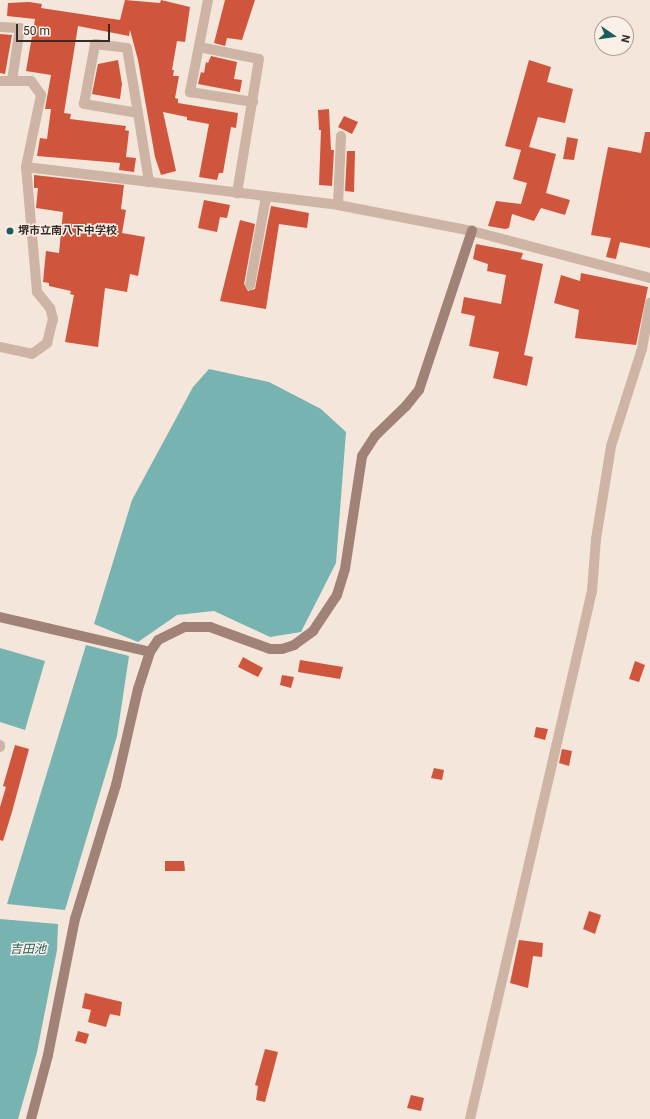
<!DOCTYPE html>
<meta charset="utf-8">
<style>
body{margin:0}
#map{position:relative;width:650px;height:1119px;overflow:hidden;background:#f4e6da;font-family:Roboto,"Noto Sans JP",sans-serif}
div>[style]{position:absolute}
[style*='--x']{left:calc(var(--x)*1px);top:calc(var(--y)*1px);width:calc(var(--w)*1px);rotate:calc(var(--a)*1deg)}
.water>*{inset:0;background:#77b3b1}
.building>*{inset:0;background:#cf553d}
.street>*{height:10px;margin:-5px;padding:0 5px;transform-origin:5px;border-radius:5px;background:#cdb4a5}
.secondary>*{height:10px;margin:-5px;padding:0 5px;transform-origin:5px;border-radius:5px;background:#a18276}
.dots>*{width:11px;height:11px;translate:-50% -50%;box-sizing:border-box;border:2px solid #fbf0e7;border-radius:50%}
span{translate:-50% -50%;white-space:nowrap;text-align:center;line-height:1.15;-webkit-text-stroke:3px #fbf0e7;paint-order:stroke}
.poi-label{font-size:11px;color:#382b27;font-weight:700}
.left{translate:0 -50%;text-align:left}
.water-label{font-size:12px;color:#195d5c;font-style:italic}
.north{position:absolute;left:594px;top:16px;width:40px;height:40px;box-sizing:border-box;background:#fbf0e7;border:1px solid #ada19a;border-radius:50%;rotate:103deg;font-size:11px;font-weight:700;line-height:16px;text-align:center;color:#382b27}
.north::after{content:'';display:block;margin:auto;width:14px;height:18px;background:#195d5c;clip-path:polygon(50% 0,100% 100%,50% 72%,0 100%)}
.scale{position:absolute;left:16px;top:24px;width:94px;height:18px;box-sizing:border-box;border:2px solid #382b27;border-top:0;padding-left:5px;font-size:12px;line-height:14px;white-space:nowrap;color:#382b27;-webkit-text-stroke:3px #fbf0e7;paint-order:stroke}
</style>
<div id="map">
<div class="water">
<div style="clip-path:polygon(209px 369px,269px 382px,321px 409px,346px 432px,336px 563px,301px 632px,270px 637px,214px 611px,177px 615px,138px 642px,94px 624px,132px 500px,193px 387px)"></div>
<div style="clip-path:polygon(86px 645px,129px 656px,117px 736px,65px 910px,7px 904px)"></div>
<div style="clip-path:polygon(0 648px,45px 661px,25px 730px,0 722px)"></div>
<div style="clip-path:polygon(0 919px,58px 924px,57px 950px,37px 1052px,18px 1119px,0 1119px)"></div>
</div>
<div class="building">
<div style="clip-path:polygon(125px 0,160px 3px,161px 0,190px 7px,185px 42px,177px 41px,172px 70px,174px 70px,173px 76px,179px 76px,175px 98px,178px 99px,178px 103px,238px 113px,236px 128px,231px 127px,223px 173px,219px 173px,217px 180px,199px 177px,209px 124px,187px 120px,187px 117px,163px 112px,176px 171px,161px 175px,155px 157px,138px 60px,130px 30px,129px 36px,78px 26px,64px 113px,71px 114px,70px 119px,126px 126px,125px 130px,129px 131px,126px 157px,136px 158px,134px 172px,119px 170px,120px 163px,37px 156px,40px 138px,47px 139px,51px 109px,45px 109px,51px 75px,26px 71px,35px 19px,7px 16px,8px 3px,29px 2px,42px 4px,41px 8px,120px 20px)"></div>
<div style="clip-path:polygon(225px 0,255px 0,242px 40px,227px 38px,225px 46px,214px 43px)"></div>
<div style="clip-path:polygon(0 34px,12px 35px,5px 74px,0 73px)"></div>
<div style="clip-path:polygon(211px 56px,237px 62px,234px 79px,242px 80px,240px 92px,198px 84px,201px 72px,204px 73px,206px 62px,208px 63px)"></div>
<div style="clip-path:polygon(118px 60px,122px 84px,120px 99px,92px 94px,98px 64px)"></div>
<div style="clip-path:polygon(529px 60px,551px 67px,547px 82px,573px 89px,565px 123px,538px 117px,529px 147px,556px 154px,546px 193px,570px 200px,565px 215px,541px 208px,534px 221px,512px 214px,509px 228px,505px 229px,488px 226px,496px 201px,521px 204px,527px 183px,513px 179px,521px 150px,505px 146px)"></div>
<div style="clip-path:polygon(329px 109px,331px 150px,334px 150px,332px 186px,319px 185px,321px 130px,319px 130px,318px 110px)"></div>
<div style="clip-path:polygon(344px 116px,358px 122px,352px 134px,338px 127px)"></div>
<div style="clip-path:polygon(645px 132px,650px 132px,650px 248px,620px 242px,616px 259px,606px 257px,611px 238px,591px 235px,608px 147px,641px 153px)"></div>
<div style="clip-path:polygon(567px 137px,578px 139px,574px 160px,563px 159px)"></div>
<div style="clip-path:polygon(347px 151px,355px 151px,354px 192px,345px 191px)"></div>
<div style="clip-path:polygon(34px 175px,124px 185px,121px 209px,126px 210px,122px 233px,145px 237px,138px 276px,130px 274px,127px 292px,105px 288px,98px 347px,65px 342px,74px 295px,70px 294px,71px 291px,49px 286px,49px 283px,43px 282px,46px 251px,59px 253px,63px 212px,36px 208px,38px 188px,34px 188px)"></div>
<div style="clip-path:polygon(204px 200px,230px 205px,227px 218px,220px 217px,217px 232px,198px 228px)"></div>
<div style="clip-path:polygon(271px 206px,309px 213px,307px 228px,279px 224px,266px 309px,220px 301px,240px 220px,255px 224px,244px 284px,248px 291px,255px 289px)"></div>
<div style="clip-path:polygon(476px 244px,523px 253px,521px 259px,543px 264px,524px 355px,533px 357px,527px 386px,493px 378px,499px 352px,469px 346px,475px 316px,461px 313px,464px 297px,501px 304px,506px 275px,487px 271px,488px 264px,473px 259px)"></div>
<div style="clip-path:polygon(581px 273px,648px 287px,636px 345px,575px 338px,579px 310px,554px 303px,561px 275px,580px 281px)"></div>
<div style="clip-path:polygon(243px 657px,263px 668px,258px 677px,238px 667px)"></div>
<div style="clip-path:polygon(300px 660px,343px 667px,340px 679px,298px 672px)"></div>
<div style="clip-path:polygon(635px 661px,645px 665px,639px 682px,629px 679px)"></div>
<div style="clip-path:polygon(282px 675px,294px 677px,291px 688px,280px 685px)"></div>
<div style="clip-path:polygon(536px 727px,548px 729px,545px 740px,534px 737px)"></div>
<div style="clip-path:polygon(15px 745px,29px 749px,12px 812px,3px 841px,0 840px,0 807px,6px 787px,3px 786px)"></div>
<div style="clip-path:polygon(562px 749px,572px 751px,569px 766px,559px 763px)"></div>
<div style="clip-path:polygon(434px 768px,444px 770px,442px 780px,431px 778px)"></div>
<div style="clip-path:polygon(165px 861px,184px 861px,185px 871px,165px 871px)"></div>
<div style="clip-path:polygon(589px 911px,601px 915px,595px 934px,583px 929px)"></div>
<div style="clip-path:polygon(519px 940px,543px 943px,542px 957px,533px 956px,528px 988px,510px 983px)"></div>
<div style="clip-path:polygon(85px 993px,122px 1002px,120px 1016px,110px 1014px,106px 1027px,88px 1022px,91px 1010px,82px 1008px)"></div>
<div style="clip-path:polygon(78px 1031px,89px 1034px,86px 1044px,75px 1041px)"></div>
<div style="clip-path:polygon(265px 1049px,278px 1052px,265px 1102px,256px 1100px,258px 1086px,255px 1085px)"></div>
<div style="clip-path:polygon(411px 1095px,424px 1098px,421px 1111px,407px 1108px)"></div>
</div>
<div class="street">
<div style="--x:208;--y:0;--w:94;--a:101.1"></div>
<div style="--x:190;--y:92;--w:64;--a:9"></div>
<div style="--x:0;--y:27;--w:20;--a:3"></div>
<div style="--x:20;--y:28;--w:53;--a:98.7"></div>
<div style="--x:199;--y:47;--w:61;--a:11.3"></div>
<div style="--x:259;--y:59;--w:136;--a:99.3"></div>
<div style="--x:0;--y:81;--w:31;--a:0"></div>
<div style="--x:31;--y:81;--w:17;--a:54"></div>
<div style="--x:41;--y:95;--w:74;--a:101.8"></div>
<div style="--x:26;--y:167;--w:314;--a:6.9"></div>
<div style="--x:338;--y:205;--w:136;--a:11"></div>
<div style="--x:472;--y:231;--w:184;--a:14.8"></div>
<div style="--x:138;--y:113;--w:55;--a:-170.5"></div>
<div style="--x:84;--y:104;--w:61;--a:-79.6"></div>
<div style="--x:95;--y:44;--w:32;--a:7"></div>
<div style="--x:127;--y:48;--w:66;--a:80.4"></div>
<div style="--x:138;--y:113;--w:70;--a:80.9"></div>
<div style="--x:338;--y:205;--w:69;--a:-87.5"></div>
<div style="--x:250;--y:285;--w:89;--a:-79.7"></div>
<div style="--x:0;--y:347;--w:33;--a:12"></div>
<div style="--x:32;--y:354;--w:19;--a:-36"></div>
<div style="--x:47;--y:343;--w:25;--a:-76"></div>
<div style="--x:53;--y:319;--w:11;--a:-105"></div>
<div style="--x:50;--y:308;--w:21;--a:-129"></div>
<div style="--x:37;--y:292;--w:125;--a:-95"></div>
<div style="--x:0;--y:745;--w:2;--a:90"></div>
<div style="--x:470;--y:1119;--w:542;--a:-76.99"></div>
<div style="--x:592;--y:591;--w:52;--a:-85.6"></div>
<div style="--x:596;--y:539;--w:94;--a:-80.8"></div>
<div style="--x:611;--y:446;--w:102;--a:-72.3"></div>
<div style="--x:642;--y:349;--w:47;--a:-80.1"></div>
</div>
<div class="secondary">
<div style="--x:0;--y:617;--w:154;--a:13.1"></div>
<div style="--x:31;--y:1119;--w:66;--a:-75.1"></div>
<div style="--x:48;--y:1055;--w:139;--a:-78.8"></div>
<div style="--x:75;--y:919;--w:140;--a:-73"></div>
<div style="--x:116;--y:785;--w:98;--a:-77.1"></div>
<div style="--x:138;--y:689;--w:39;--a:-72"></div>
<div style="--x:150;--y:652;--w:14;--a:-56"></div>
<div style="--x:158;--y:640;--w:30;--a:-26"></div>
<div style="--x:185;--y:627;--w:25;--a:0"></div>
<div style="--x:210;--y:627;--w:64;--a:20.1"></div>
<div style="--x:270;--y:649;--w:12;--a:0"></div>
<div style="--x:282;--y:649;--w:13;--a:-18"></div>
<div style="--x:294;--y:645;--w:24;--a:-36"></div>
<div style="--x:313;--y:631;--w:43;--a:-56.3"></div>
<div style="--x:337;--y:595;--w:27;--a:-73"></div>
<div style="--x:345;--y:569;--w:114;--a:-81.4"></div>
<div style="--x:362;--y:456;--w:24;--a:-57"></div>
<div style="--x:375;--y:436;--w:43;--a:-44.1"></div>
<div style="--x:406;--y:406;--w:21;--a:-51"></div>
<div style="--x:419;--y:390;--w:168;--a:-71.6"></div>
</div>
<div class="dots">
<div style="left:10px;top:231px;background:#195d5c"></div>
</div>
<div class="poi-label">
<span class="left" style="left:18px;top:231px">堺市立南八下中学校</span>
</div>
<div class="water-label">
<span style="left:28px;top:950px">吉田池</span>
</div>
<div class="north">N</div>
<div class="scale">50 m</div>
</div>
